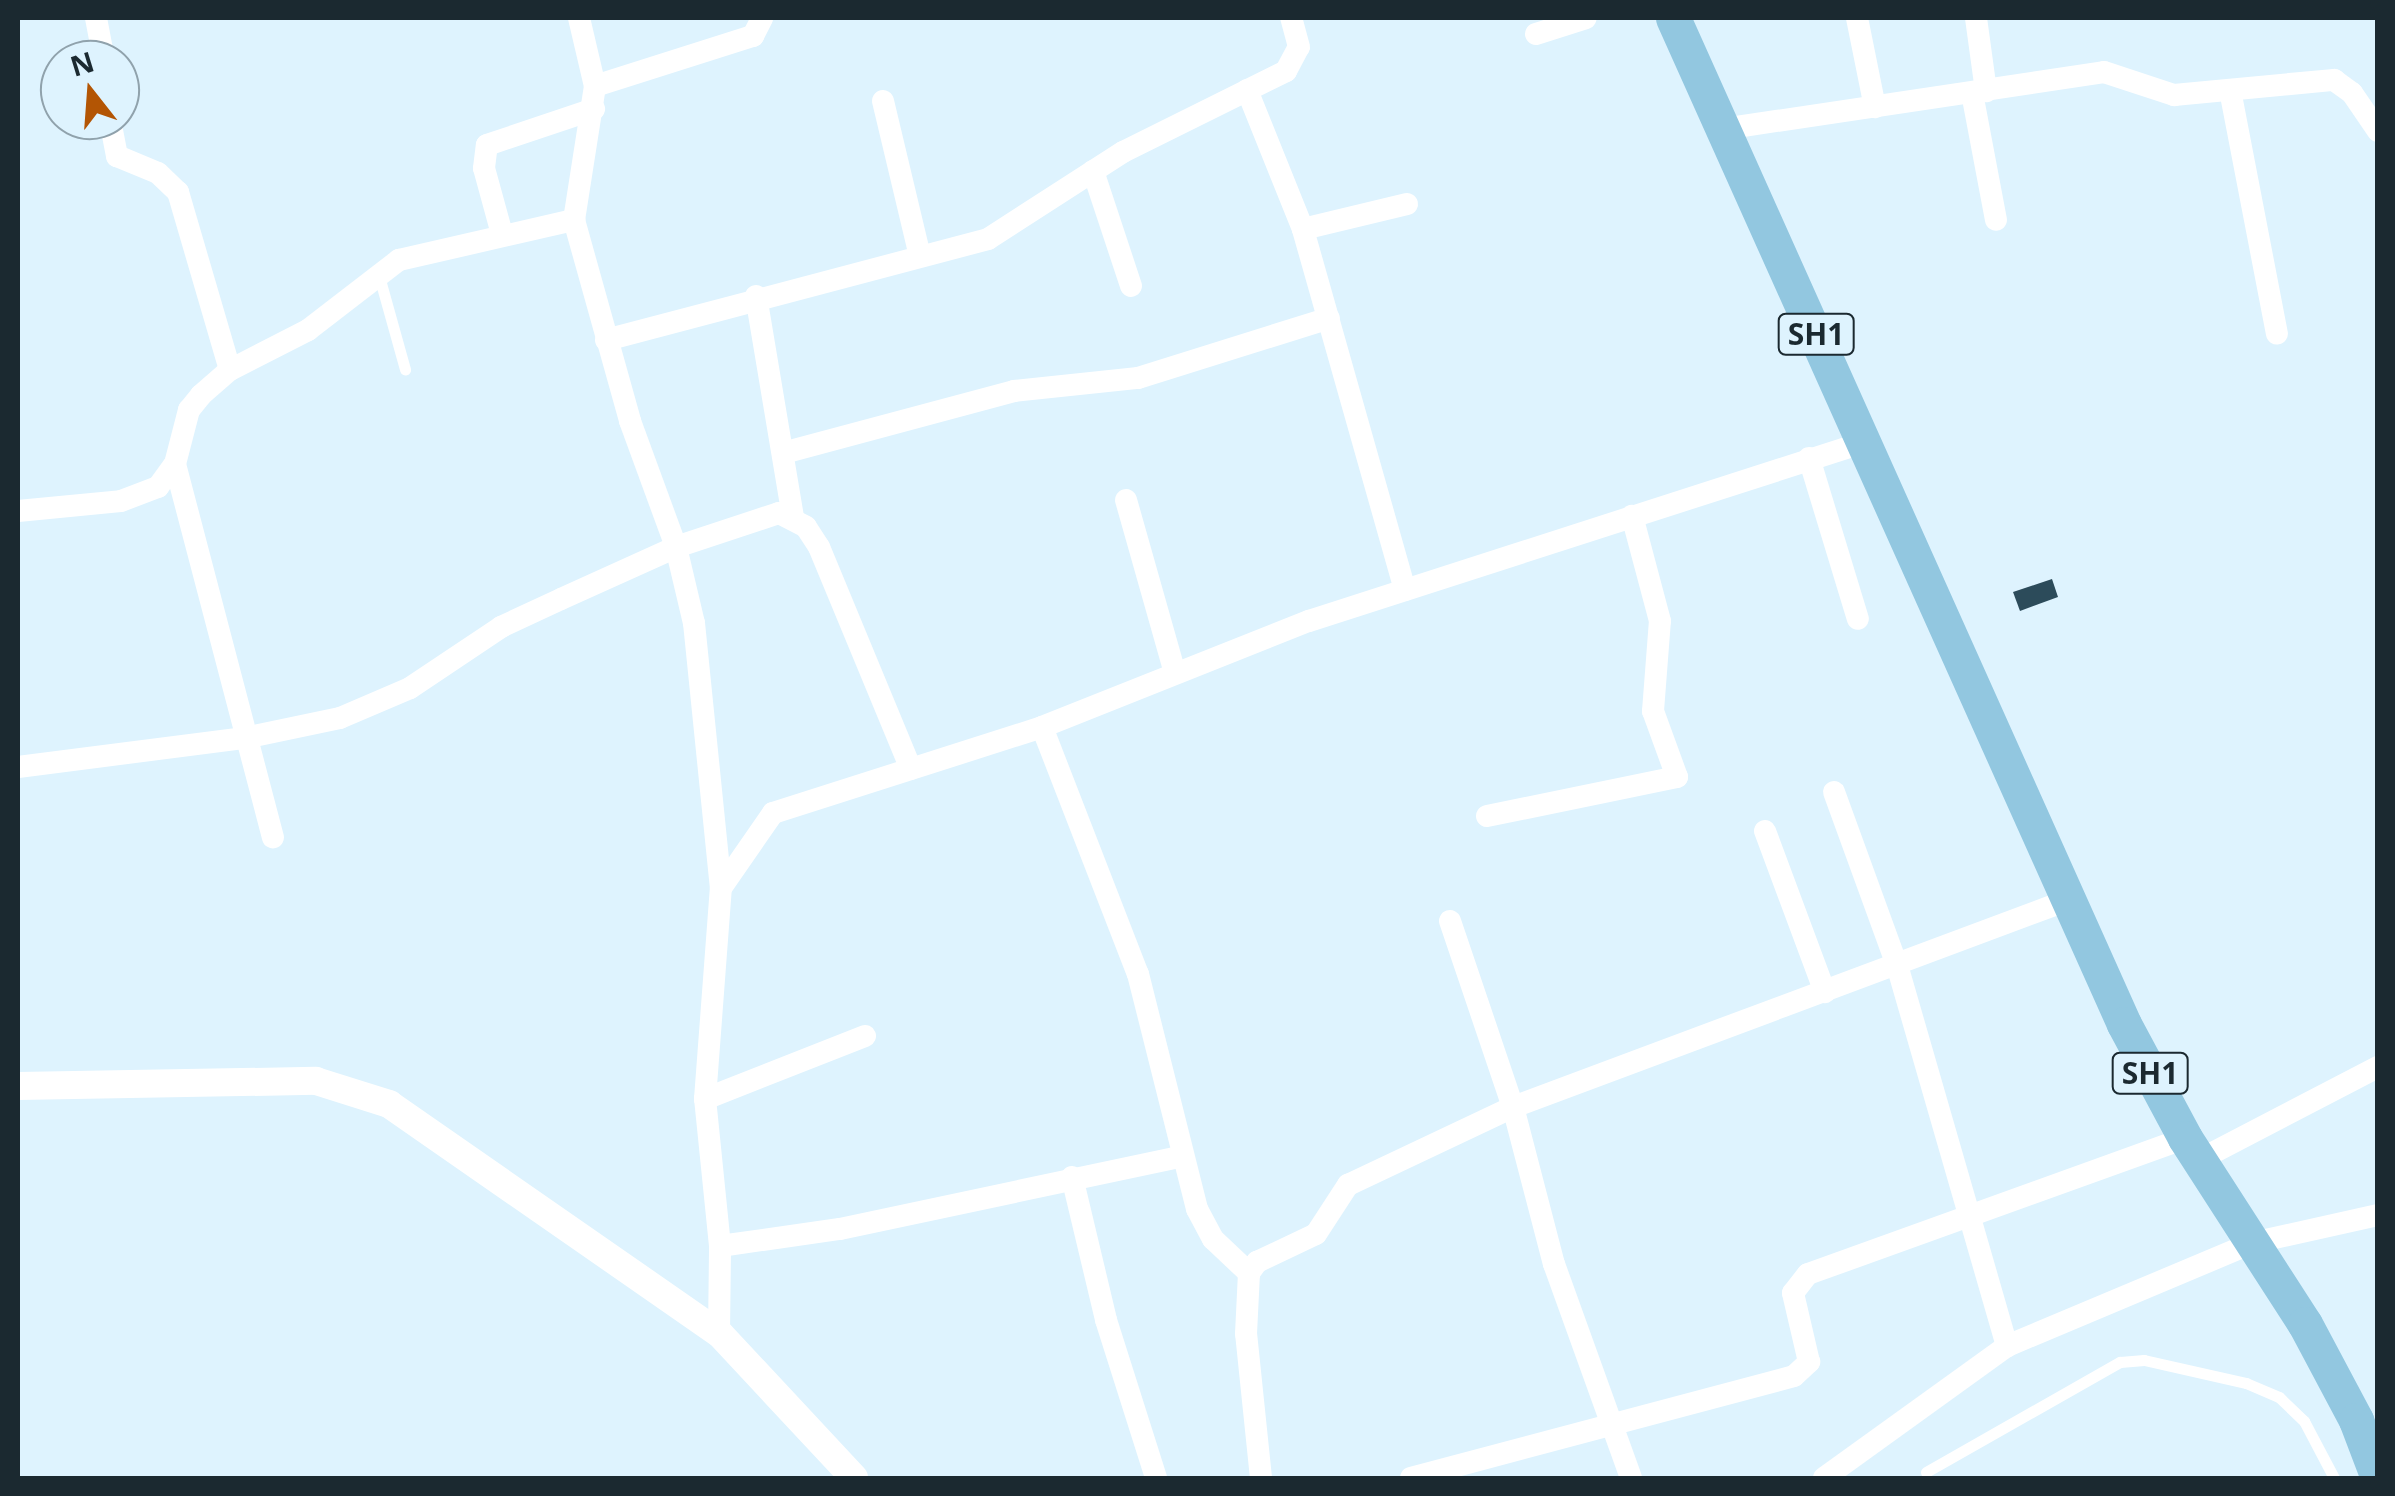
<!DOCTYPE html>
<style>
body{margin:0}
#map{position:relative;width:2395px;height:1496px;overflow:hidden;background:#def3fe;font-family:"Open Sans",sans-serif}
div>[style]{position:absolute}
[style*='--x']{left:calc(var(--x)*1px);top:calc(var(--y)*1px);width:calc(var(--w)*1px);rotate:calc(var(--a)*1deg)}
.building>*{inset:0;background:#2c4b5a}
.service>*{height:11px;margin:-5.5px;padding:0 5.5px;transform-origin:5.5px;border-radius:5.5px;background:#fff}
.minor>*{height:22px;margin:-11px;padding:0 11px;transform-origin:11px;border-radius:11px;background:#fff}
.tertiary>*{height:28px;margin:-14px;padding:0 14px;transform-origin:14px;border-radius:14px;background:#fff}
.primary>*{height:35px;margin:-17.5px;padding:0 17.5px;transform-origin:17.5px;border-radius:17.5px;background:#92c7e0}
span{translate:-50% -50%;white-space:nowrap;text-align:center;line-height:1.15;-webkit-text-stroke:10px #def3fe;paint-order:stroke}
.shield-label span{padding:2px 8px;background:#def3fe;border:2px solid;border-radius:8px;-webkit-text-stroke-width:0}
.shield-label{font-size:30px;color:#1b2930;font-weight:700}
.frame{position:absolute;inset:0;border:20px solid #1b2930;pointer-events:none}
.north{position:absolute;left:40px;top:40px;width:100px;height:100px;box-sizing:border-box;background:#def3fe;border:2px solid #90a2ac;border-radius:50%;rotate:343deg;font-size:28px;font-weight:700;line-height:40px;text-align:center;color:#1b2930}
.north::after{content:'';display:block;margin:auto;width:35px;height:45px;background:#b35504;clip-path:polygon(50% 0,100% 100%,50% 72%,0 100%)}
</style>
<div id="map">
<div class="building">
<div style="clip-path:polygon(2052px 579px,2058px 597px,2020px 611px,2013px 592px)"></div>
</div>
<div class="service">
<div style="--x:379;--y:276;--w:97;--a:74.4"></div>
<div style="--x:1926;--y:1472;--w:223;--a:-29.6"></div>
<div style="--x:2120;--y:1362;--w:24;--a:-5"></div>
<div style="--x:2144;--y:1360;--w:105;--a:12.7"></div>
<div style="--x:2246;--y:1383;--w:36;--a:23"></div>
<div style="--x:2279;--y:1397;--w:35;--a:44"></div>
<div style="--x:2304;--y:1421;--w:64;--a:62.2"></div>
</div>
<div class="minor">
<div style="--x:96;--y:18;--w:43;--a:79.2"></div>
<div style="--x:579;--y:18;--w:70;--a:76.8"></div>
<div style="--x:595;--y:86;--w:136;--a:98.9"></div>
<div style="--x:574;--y:220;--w:209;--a:74.4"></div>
<div style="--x:630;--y:421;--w:134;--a:69.9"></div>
<div style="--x:676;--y:547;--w:78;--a:76.7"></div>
<div style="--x:694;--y:623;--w:266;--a:84.2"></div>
<div style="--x:1857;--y:18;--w:91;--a:78.6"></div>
<div style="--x:1976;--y:18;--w:74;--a:82.2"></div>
<div style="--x:1536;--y:34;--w:52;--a:-17.7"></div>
<div style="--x:595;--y:86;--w:166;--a:-17.6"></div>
<div style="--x:753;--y:36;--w:20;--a:-63"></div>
<div style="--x:1247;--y:90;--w:150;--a:68.1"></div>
<div style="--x:2230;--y:90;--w:248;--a:79.1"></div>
<div style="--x:1972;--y:93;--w:129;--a:79.3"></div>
<div style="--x:883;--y:101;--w:159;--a:76.6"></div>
<div style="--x:110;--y:120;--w:37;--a:79"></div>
<div style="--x:117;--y:156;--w:44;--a:22.5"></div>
<div style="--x:158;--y:173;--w:28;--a:44"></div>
<div style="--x:178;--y:192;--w:185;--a:73.7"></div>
<div style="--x:1723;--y:129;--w:385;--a:-8.5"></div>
<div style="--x:2104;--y:72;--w:74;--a:18.2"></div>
<div style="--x:2174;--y:95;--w:161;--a:-5.4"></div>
<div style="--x:2334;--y:80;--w:22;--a:36"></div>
<div style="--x:2352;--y:93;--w:46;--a:55.6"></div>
<div style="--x:1093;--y:171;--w:121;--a:71.7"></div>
<div style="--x:502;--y:234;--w:68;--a:-105.3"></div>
<div style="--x:484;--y:168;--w:23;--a:-83"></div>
<div style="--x:487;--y:145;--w:113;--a:-18.6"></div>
<div style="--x:756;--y:296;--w:224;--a:80.5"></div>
<div style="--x:606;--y:340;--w:395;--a:-14.8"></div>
<div style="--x:988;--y:239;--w:161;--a:-32.8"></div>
<div style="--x:1123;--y:152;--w:182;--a:-26.4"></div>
<div style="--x:1286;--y:71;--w:27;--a:-62"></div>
<div style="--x:1299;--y:47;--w:30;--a:-105"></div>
<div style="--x:783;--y:453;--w:239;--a:-15"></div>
<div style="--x:1014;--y:391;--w:125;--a:-6"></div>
<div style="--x:1138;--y:378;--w:200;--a:-17.4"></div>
<div style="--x:1809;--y:458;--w:168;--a:73.1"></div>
<div style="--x:175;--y:464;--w:386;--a:75.3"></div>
<div style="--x:1126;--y:500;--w:177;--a:74.2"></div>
<div style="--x:18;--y:511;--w:103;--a:-5.5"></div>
<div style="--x:121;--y:501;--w:40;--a:-21"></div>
<div style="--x:158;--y:487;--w:29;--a:-54"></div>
<div style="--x:175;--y:464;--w:56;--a:-75.5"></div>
<div style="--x:189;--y:410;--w:19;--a:-51"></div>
<div style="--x:201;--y:395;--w:38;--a:-41"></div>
<div style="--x:230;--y:370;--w:88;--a:-27.1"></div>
<div style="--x:308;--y:330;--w:115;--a:-37.6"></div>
<div style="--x:399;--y:260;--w:180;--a:-12.9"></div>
<div style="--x:1405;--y:590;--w:375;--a:-105.8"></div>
<div style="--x:1303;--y:229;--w:107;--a:-13.5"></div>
<div style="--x:1042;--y:727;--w:265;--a:68.8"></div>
<div style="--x:1138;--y:974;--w:242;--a:75.9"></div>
<div style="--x:1197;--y:1209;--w:34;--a:62"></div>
<div style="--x:1213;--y:1239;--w:50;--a:43.4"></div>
<div style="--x:18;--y:767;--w:229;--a:-7.3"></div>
<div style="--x:245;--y:738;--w:97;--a:-11.9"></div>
<div style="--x:340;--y:718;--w:76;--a:-23.2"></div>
<div style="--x:410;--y:688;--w:110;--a:-33.8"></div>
<div style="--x:501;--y:627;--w:66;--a:-25"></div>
<div style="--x:561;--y:599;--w:126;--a:-24.3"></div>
<div style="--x:676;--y:547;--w:108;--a:-18.3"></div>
<div style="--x:779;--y:513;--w:30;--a:27"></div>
<div style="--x:806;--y:527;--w:24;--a:57"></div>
<div style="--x:819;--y:547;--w:240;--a:67.5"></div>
<div style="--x:1834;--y:792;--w:184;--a:70"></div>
<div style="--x:1897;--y:965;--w:397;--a:73.9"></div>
<div style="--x:1487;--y:816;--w:194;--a:-11.6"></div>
<div style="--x:1677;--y:777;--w:70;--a:-110"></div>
<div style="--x:1653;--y:711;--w:90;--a:-85.6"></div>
<div style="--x:1660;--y:621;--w:109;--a:-104.9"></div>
<div style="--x:1765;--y:831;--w:172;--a:69.6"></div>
<div style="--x:1450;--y:921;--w:196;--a:71.3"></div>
<div style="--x:1513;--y:1107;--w:162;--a:75.4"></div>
<div style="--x:1554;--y:1264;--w:227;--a:70.2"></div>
<div style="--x:705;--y:1099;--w:172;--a:-21.5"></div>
<div style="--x:2199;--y:1160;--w:202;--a:-27.5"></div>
<div style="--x:1072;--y:1177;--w:147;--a:76.6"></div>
<div style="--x:1106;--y:1320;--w:166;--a:72.4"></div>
<div style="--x:720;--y:1246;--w:121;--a:-8.1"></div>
<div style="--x:840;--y:1229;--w:348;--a:-12"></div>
<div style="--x:719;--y:1333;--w:87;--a:-89.3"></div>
<div style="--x:720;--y:1246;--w:148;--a:-95.8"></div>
<div style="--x:705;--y:1099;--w:212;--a:-85.7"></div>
<div style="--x:721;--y:888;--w:91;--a:-55.3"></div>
<div style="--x:773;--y:813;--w:282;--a:-17.7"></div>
<div style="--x:1042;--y:727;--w:287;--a:-21.7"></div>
<div style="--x:1309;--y:621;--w:584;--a:-17.85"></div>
<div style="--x:1261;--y:1478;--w:145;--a:-95.9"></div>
<div style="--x:1246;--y:1334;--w:61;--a:-87.2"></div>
<div style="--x:1249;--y:1273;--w:14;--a:-54"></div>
<div style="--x:1257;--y:1262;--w:65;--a:-25.4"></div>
<div style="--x:1316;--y:1234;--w:59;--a:-56.9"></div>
<div style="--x:1348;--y:1185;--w:183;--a:-25.3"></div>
<div style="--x:1513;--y:1107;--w:589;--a:-20.46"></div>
<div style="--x:1411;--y:1478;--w:396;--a:-14.9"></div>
<div style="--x:1794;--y:1376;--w:21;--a:-43"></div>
<div style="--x:1809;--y:1362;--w:71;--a:-103.1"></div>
<div style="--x:1793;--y:1293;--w:24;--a:-52"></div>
<div style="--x:1808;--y:1274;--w:401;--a:-19.8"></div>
<div style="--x:1824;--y:1478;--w:226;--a:-35.8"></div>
<div style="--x:2007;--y:1346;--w:266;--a:-22.8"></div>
<div style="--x:2252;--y:1243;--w:129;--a:-12.5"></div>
</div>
<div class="tertiary">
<div style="--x:18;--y:1086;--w:298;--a:-1"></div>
<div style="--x:316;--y:1081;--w:77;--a:17.5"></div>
<div style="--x:389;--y:1104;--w:402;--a:34.8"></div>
<div style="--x:719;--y:1333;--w:198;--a:47"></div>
</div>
<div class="primary">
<div style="--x:1673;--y:18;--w:1102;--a:65.85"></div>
<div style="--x:2124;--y:1024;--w:129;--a:61.8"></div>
<div style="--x:2185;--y:1138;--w:221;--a:57.2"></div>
<div style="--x:2305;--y:1324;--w:109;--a:62"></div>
<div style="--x:2356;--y:1420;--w:62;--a:69.2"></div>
</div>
<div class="shield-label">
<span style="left:1816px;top:334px">SH1</span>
<span style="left:2150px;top:1073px">SH1</span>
</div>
<div class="frame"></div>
<div class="north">N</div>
</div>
